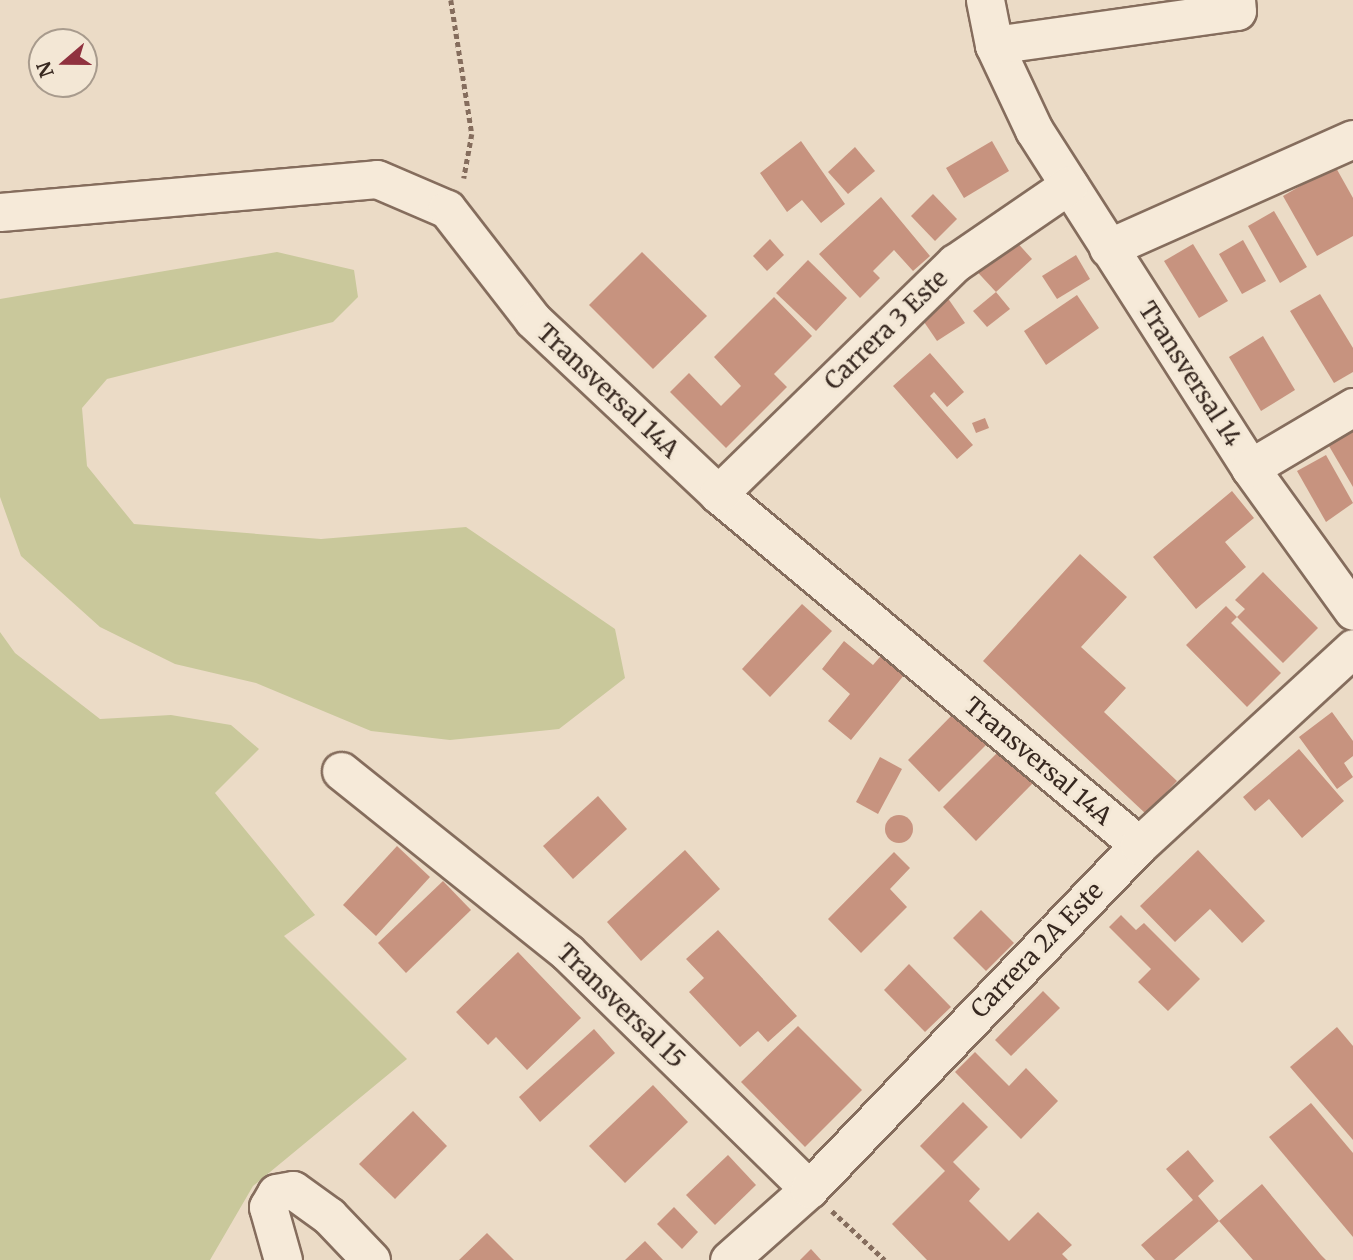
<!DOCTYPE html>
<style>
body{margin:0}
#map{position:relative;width:1353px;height:1260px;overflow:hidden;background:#ebdbc6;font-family:Merriweather,serif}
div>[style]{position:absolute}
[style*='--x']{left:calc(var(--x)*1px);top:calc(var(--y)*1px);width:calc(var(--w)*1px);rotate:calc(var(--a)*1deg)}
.green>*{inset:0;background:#c9c89b}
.building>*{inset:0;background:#c7937f}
.round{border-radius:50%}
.path>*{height:4.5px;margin-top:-2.25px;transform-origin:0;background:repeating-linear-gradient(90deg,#856d5d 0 5px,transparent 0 8.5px)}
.roads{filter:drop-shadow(2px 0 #856d5d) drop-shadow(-2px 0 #856d5d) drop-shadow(0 2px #856d5d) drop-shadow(0 -2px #856d5d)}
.street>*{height:37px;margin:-18.5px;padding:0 18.5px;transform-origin:18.5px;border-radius:18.5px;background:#f6ead9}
span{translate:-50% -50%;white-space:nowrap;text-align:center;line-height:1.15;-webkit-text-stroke:6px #f3e7d5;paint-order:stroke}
.street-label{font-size:24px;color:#372820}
.north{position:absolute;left:28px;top:28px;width:70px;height:70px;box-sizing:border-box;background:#f3e7d5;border:2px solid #a89b8d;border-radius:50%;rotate:250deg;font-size:19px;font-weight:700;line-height:28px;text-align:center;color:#372820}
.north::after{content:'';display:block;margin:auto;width:24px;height:32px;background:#90323f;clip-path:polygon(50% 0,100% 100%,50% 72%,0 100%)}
</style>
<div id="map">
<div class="green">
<div style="clip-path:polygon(277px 252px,354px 270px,358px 297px,333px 322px,107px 379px,82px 408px,87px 466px,134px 524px,321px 539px,466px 527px,615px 629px,625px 678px,559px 729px,450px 740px,371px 731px,256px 683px,175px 664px,100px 627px,21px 556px,0 497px,0 299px)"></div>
<div style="clip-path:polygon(0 632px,15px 653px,100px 719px,171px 715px,231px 725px,259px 749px,215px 793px,315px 915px,284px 936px,407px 1059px,253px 1186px,210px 1260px,0 1260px)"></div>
</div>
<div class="building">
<div style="clip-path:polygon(801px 141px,845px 204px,821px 223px,802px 200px,787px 212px,760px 173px)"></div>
<div style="clip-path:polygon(992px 141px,1009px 171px,964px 198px,946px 168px)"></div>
<div style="clip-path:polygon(855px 147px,875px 171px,848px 194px,828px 172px)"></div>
<div style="clip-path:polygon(1335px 166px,1353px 198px,1353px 236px,1317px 256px,1283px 196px)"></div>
<div style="clip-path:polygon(933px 194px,957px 219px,935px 241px,911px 216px)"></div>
<div style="clip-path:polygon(881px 197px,930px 256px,913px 271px,894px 250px,873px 271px,880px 278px,860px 298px,819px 254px)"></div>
<div style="clip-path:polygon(1274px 211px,1307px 267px,1280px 283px,1248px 226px)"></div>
<div style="clip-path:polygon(1006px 230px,1032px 259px,996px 292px,969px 263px)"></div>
<div style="clip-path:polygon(770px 239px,784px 255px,767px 271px,753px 256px)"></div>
<div style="clip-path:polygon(1243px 240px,1266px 281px,1242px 294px,1219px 254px)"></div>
<div style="clip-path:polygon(1193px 244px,1228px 301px,1199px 318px,1164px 261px)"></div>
<div style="clip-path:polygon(642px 252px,707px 316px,653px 369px,589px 305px)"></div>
<div style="clip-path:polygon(1076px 255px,1090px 279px,1057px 299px,1042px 276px)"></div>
<div style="clip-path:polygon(808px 260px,847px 298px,816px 331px,776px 293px)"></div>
<div style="clip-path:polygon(996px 292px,1010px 309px,987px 327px,973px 311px)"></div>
<div style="clip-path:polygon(945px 294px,965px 323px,937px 341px,918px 313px)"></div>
<div style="clip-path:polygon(1320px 294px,1353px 348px,1353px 372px,1334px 383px,1290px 311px)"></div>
<div style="clip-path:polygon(1077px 295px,1099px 328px,1046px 365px,1024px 331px)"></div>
<div style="clip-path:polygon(774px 297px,812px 336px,774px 374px,787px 387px,726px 448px,670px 392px,689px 373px,721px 406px,741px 386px,714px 357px)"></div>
<div style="clip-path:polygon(1263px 336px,1295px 390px,1261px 411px,1229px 357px)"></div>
<div style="clip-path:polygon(930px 353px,964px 392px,947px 407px,934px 392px,930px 396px,973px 445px,957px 459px,893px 386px)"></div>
<div style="clip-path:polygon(985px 418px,989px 428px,976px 433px,972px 423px)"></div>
<div style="clip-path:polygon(1353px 431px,1353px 487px,1329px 446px)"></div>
<div style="clip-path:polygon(1326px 455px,1353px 503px,1326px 522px,1297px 471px)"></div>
<div style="clip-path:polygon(1232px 491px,1254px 518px,1225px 542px,1246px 567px,1196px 609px,1153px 557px)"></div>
<div style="clip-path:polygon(1080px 554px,1127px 597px,1081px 647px,1126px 688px,1104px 712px,1177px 781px,1146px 814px,983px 661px)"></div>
<div style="clip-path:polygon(1263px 572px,1318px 628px,1283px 663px,1237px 617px,1245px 609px,1235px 600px)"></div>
<div style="clip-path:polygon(802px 604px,832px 631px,770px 697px,742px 669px)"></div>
<div style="clip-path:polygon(1226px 606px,1237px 617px,1231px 623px,1281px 673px,1247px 707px,1186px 645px)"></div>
<div style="clip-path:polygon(844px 641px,873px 665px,886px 650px,909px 669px,851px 740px,828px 721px,850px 694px,822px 669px)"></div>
<div style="clip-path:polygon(1332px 712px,1353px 741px,1353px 756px,1344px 763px,1353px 777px,1337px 789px,1299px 737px)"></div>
<div style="clip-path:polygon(954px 713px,986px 745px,939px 792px,908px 760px)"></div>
<div style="clip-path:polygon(1001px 749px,1034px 782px,976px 841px,943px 807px)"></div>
<div style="clip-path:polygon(1299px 749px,1344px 801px,1302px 838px,1269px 799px,1255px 811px,1243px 797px)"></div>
<div style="clip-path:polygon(880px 757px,902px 769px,878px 814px,856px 802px)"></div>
<div style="clip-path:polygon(598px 796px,627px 829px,573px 879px,543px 846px)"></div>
<div class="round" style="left:885px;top:815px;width:28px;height:28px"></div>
<div style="clip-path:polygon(397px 846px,430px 877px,376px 936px,343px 905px)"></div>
<div style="clip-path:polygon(685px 850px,720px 889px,641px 961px,607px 922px)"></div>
<div style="clip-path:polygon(1198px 850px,1265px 921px,1242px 943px,1210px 909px,1175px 942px,1140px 906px)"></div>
<div style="clip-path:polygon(894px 852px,910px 868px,890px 889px,907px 907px,861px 953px,828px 919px)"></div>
<div style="clip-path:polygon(443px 881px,471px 910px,406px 973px,378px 943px)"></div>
<div style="clip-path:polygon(981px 910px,1014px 943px,986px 971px,953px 938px)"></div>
<div style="clip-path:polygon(1121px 915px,1136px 930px,1144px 923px,1200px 979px,1168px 1011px,1138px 982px,1151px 969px,1109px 927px)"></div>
<div style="clip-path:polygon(718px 930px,797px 1016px,768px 1042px,758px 1031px,740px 1047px,689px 992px,704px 978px,686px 959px)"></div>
<div style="clip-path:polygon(518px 952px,581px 1018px,527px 1070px,496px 1037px,488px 1045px,456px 1012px)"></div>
<div style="clip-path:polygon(909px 964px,951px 1007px,925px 1032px,884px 990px)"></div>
<div style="clip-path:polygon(1043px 991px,1060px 1008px,1011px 1056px,995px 1040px)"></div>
<div style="clip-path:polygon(798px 1026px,862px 1090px,805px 1147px,741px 1082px)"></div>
<div style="clip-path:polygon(1337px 1027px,1353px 1046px,1353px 1140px,1290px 1067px)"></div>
<div style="clip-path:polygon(594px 1029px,615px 1053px,540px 1122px,519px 1097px)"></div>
<div style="clip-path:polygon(975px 1052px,1009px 1086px,1026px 1068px,1058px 1101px,1021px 1139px,955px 1072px)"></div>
<div style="clip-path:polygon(653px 1085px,688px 1122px,625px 1183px,589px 1146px)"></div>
<div style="clip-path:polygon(963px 1102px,988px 1127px,953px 1162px,980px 1189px,969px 1201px,1009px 1241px,1038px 1212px,1072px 1245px,1062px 1254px,1068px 1260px,927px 1260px,892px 1224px,945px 1171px,920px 1146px)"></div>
<div style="clip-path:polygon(1311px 1103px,1353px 1153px,1353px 1237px,1269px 1137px)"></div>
<div style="clip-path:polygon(413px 1111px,447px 1146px,395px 1199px,359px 1164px)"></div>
<div style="clip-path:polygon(1188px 1150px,1214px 1181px,1198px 1196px,1219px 1221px,1174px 1260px,1155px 1260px,1141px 1245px,1193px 1200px,1166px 1169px)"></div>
<div style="clip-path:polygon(728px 1155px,756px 1185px,715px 1225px,686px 1195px)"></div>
<div style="clip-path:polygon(1262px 1184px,1321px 1255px,1326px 1260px,1253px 1260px,1219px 1221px)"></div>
<div style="clip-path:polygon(674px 1207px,698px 1232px,682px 1249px,657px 1224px)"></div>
<div style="clip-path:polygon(487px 1233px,514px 1260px,459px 1260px)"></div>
<div style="clip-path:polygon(645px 1241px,663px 1260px,625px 1260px)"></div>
<div style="clip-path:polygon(811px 1249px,821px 1260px,800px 1260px)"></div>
</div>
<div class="path">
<div style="--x:451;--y:0;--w:136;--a:81.1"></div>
<div style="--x:472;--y:134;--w:45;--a:100.3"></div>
<div style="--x:832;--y:1211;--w:72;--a:42.8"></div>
</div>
<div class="roads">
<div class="street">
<div style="--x:985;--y:0;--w:46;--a:78.7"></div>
<div style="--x:994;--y:45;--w:94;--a:64.8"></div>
<div style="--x:1034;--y:130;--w:401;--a:57.4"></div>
<div style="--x:1250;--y:468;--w:176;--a:54.2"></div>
<div style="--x:994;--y:45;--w:245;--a:-8"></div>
<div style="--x:1237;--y:11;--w:11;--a:-95"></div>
<div style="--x:0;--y:212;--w:378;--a:-5"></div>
<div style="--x:377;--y:179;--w:76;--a:23.2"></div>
<div style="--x:447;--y:209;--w:140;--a:52.2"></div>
<div style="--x:533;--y:320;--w:254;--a:43.2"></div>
<div style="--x:718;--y:494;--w:548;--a:39.82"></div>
<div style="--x:1108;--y:248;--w:268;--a:-24"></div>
<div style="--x:1250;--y:468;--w:120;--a:-30.6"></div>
<div style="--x:718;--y:494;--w:331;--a:-44.3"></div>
<div style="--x:955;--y:263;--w:138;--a:-34.4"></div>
<div style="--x:341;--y:771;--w:290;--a:38.7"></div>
<div style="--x:567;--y:952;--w:339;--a:44.4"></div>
<div style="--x:283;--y:1260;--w:55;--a:-105.8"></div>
<div style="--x:268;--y:1207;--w:16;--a:-60"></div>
<div style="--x:276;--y:1193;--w:17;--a:-10"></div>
<div style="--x:293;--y:1190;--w:44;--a:35.8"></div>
<div style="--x:329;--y:1216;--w:61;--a:46.3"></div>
<div style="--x:729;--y:1260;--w:107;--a:-41.6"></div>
<div style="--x:809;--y:1189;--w:477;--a:-46.2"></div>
<div style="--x:1139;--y:845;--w:291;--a:-42.6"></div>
</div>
</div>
<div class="street-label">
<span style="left:886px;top:330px;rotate:-44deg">Carrera 3 Este</span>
<span style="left:1190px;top:374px;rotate:57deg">Transversal 14</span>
<span style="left:608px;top:391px;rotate:43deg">Transversal 14A</span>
<span style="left:1038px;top:761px;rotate:40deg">Transversal 14A</span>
<span style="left:1037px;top:950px;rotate:-46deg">Carrera 2A Este</span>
<span style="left:621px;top:1006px;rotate:44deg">Transversal 15</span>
</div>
<div class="north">N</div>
</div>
